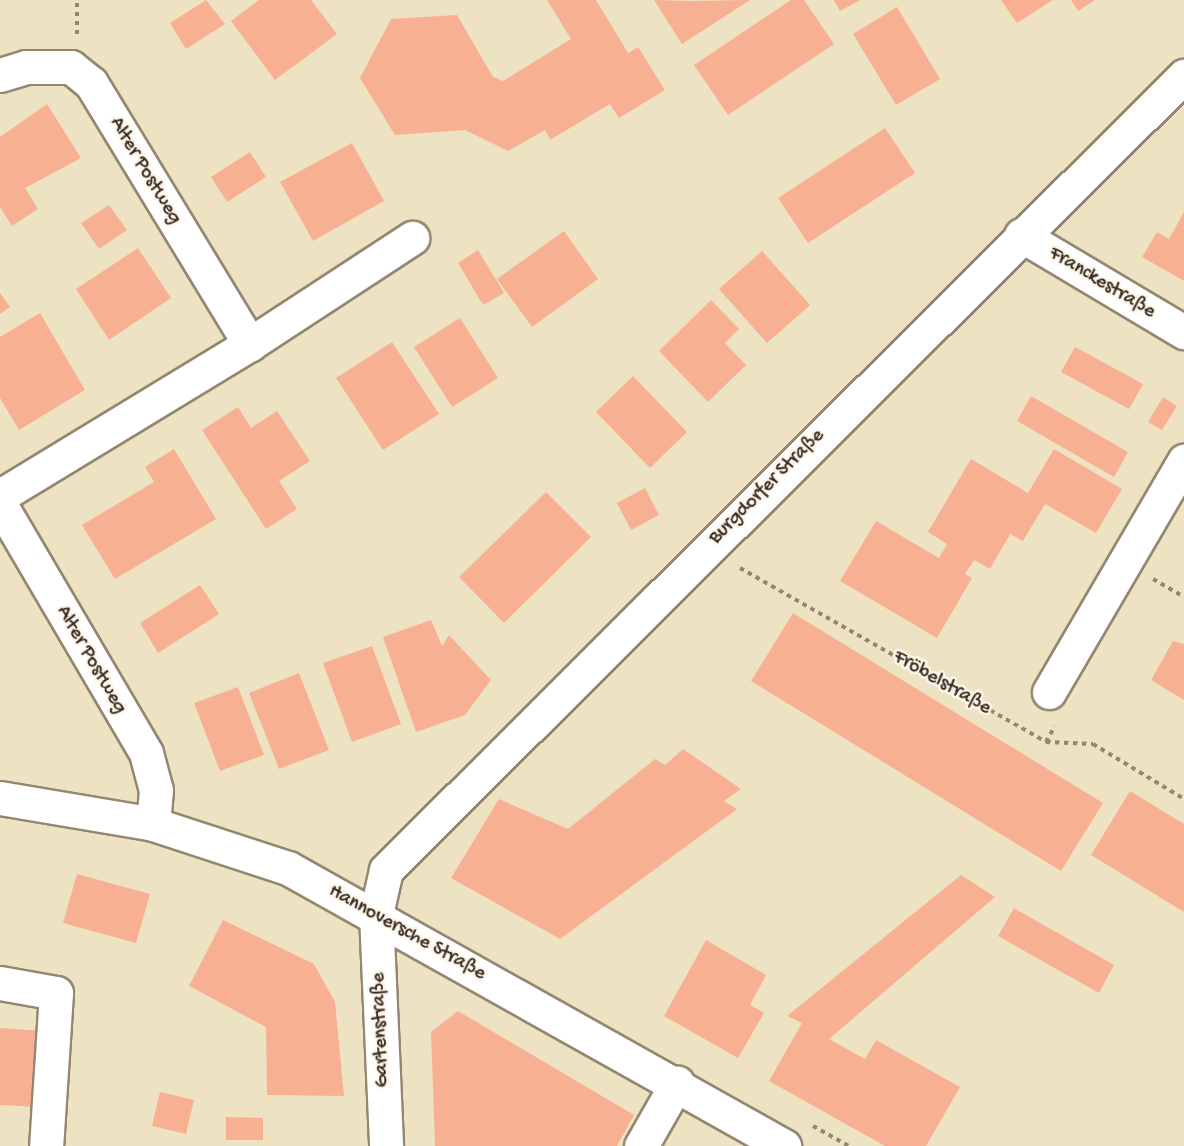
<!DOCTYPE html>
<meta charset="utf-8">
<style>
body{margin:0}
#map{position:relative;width:1184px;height:1146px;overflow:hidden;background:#ede3c3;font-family:"Gochi Hand",sans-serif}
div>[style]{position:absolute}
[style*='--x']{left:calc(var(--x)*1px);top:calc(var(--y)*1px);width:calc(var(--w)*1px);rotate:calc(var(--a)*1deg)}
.building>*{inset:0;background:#f8b093}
.path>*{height:4px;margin-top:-2px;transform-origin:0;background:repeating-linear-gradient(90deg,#948670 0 4.5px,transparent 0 9px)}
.roads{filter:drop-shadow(2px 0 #948670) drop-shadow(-2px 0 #948670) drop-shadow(0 2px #948670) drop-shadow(0 -2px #948670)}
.minor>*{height:33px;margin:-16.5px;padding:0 16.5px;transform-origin:16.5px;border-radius:16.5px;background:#fff}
.major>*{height:33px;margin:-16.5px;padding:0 16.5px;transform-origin:16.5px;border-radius:16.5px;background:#fff}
span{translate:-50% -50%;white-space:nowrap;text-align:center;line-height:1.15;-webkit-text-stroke:5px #fbf7ec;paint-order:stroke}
.street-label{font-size:20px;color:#3b2a1e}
</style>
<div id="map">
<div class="building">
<div style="clip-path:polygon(206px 0,225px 24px,186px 49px,170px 23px)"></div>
<div style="clip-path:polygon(259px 0,311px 0,337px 34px,275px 80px,231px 21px)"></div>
<div style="clip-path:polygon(547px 0,596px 0,628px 53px,638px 47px,665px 90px,619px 118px,610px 104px,550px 140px,545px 130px,508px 151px,465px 130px,395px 135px,360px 78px,391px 19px,457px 15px,493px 77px,503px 81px,571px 39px)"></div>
<div style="clip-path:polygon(654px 0,691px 1px,750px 0,682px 44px)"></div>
<div style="clip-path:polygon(791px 0,804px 0,834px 44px,728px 115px,694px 65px)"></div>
<div style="clip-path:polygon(834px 0,860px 0,840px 11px)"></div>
<div style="clip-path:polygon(1001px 0,1053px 0,1017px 23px)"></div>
<div style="clip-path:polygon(1071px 0,1095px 0,1078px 11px)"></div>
<div style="clip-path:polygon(897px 7px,940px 79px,896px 105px,853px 34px)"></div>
<div style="clip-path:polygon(47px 104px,81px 158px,25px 188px,38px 209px,12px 226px,0 207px,0 137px)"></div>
<div style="clip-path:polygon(885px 128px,915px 173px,808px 243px,778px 198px)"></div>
<div style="clip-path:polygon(352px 143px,384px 201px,313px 241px,280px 182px)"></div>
<div style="clip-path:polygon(250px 152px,266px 177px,227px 202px,211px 177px)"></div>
<div style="clip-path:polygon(109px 205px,127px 230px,99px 249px,81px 223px)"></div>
<div style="clip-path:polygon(1184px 212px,1184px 281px,1142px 257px,1157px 232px,1169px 239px)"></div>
<div style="clip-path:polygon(564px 231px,598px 279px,532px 327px,497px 279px)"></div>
<div style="clip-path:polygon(138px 248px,171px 298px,109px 340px,76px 289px)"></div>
<div style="clip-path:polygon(478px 250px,504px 293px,483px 305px,458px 263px)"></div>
<div style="clip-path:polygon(762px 251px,810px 305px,767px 343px,719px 289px)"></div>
<div style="clip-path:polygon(0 293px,10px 307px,0 314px)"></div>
<div style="clip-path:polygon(711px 300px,739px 329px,725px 343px,746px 365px,708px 402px,659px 351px)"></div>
<div style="clip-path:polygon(40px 313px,85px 390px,19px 430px,0 398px,0 337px)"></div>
<div style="clip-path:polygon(460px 318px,498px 378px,452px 407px,414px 347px)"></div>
<div style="clip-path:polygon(392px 342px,439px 414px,383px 450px,336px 378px)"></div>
<div style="clip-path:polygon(1075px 347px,1143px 384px,1129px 409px,1061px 372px)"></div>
<div style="clip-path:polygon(633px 376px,687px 432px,650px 468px,596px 412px)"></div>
<div style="clip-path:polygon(1031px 396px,1128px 452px,1114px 477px,1017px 421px)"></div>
<div style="clip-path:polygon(1163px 397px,1177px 406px,1162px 430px,1148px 422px)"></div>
<div style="clip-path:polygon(238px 407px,251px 428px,277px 411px,310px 461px,279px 481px,297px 509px,266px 529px,202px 430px)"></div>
<div style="clip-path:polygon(174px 449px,216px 519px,115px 579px,82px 525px,154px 482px,145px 467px)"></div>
<div style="clip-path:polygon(1054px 449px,1122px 489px,1096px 533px,1045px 504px,1023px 541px,1010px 534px,990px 569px,974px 560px,965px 574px,972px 578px,937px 638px,840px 581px,876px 521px,939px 558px,947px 544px,928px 532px,971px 459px,1028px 493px)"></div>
<div style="clip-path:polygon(645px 488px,659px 515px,631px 530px,617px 503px)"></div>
<div style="clip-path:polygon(546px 492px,591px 537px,504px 623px,459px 577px)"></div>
<div style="clip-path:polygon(200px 585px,219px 614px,158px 653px,140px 623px)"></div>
<div style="clip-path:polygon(793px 613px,1103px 803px,1061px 871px,751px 681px)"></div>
<div style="clip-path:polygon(431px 620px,442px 646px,449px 635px,491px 680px,465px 715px,416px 732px,383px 637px)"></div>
<div style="clip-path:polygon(1173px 641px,1184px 644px,1184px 700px,1151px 680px)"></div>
<div style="clip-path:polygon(372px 646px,401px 724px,352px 742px,323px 663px)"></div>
<div style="clip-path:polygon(299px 673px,329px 750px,279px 769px,249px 693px)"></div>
<div style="clip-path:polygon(238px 687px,264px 755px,220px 771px,194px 703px)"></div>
<div style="clip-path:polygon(683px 749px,741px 789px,724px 801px,737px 809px,560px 939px,451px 878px,499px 799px,568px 829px,655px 759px,665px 765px)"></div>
<div style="clip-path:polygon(1130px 791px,1184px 824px,1184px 912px,1091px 855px)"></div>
<div style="clip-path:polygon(77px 874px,150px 894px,136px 943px,63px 923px)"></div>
<div style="clip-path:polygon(961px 875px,995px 897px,829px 1039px,865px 1059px,876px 1040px,960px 1087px,926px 1146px,885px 1146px,769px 1081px,802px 1023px,787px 1016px)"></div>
<div style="clip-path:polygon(1014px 908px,1114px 965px,1099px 993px,998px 936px)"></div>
<div style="clip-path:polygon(223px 920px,314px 964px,335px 1002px,344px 1096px,267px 1095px,266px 1027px,189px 986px)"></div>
<div style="clip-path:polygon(706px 940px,766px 975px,750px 1005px,764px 1013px,738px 1058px,664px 1016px)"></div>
<div style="clip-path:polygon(458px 1011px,634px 1115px,617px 1146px,435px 1146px,431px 1032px)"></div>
<div style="clip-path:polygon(0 1028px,43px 1031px,38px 1107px,0 1105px)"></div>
<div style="clip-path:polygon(160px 1092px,194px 1100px,186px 1134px,152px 1126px)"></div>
<div style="clip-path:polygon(226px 1117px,263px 1118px,263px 1140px,226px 1140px)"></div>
</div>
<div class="path">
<div style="--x:77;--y:34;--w:34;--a:-90"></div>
<div style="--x:740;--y:568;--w:352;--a:29.6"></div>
<div style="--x:1046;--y:742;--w:47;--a:2.4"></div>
<div style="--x:1093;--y:744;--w:106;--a:31.1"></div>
<div style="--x:1153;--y:579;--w:36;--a:30"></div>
<div style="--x:1046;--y:742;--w:18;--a:-61"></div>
<div style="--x:813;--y:1126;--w:41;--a:29.1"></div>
</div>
<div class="roads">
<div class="minor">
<div style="--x:0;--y:75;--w:27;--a:-17"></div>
<div style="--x:26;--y:67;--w:45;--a:0"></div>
<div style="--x:71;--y:67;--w:26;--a:39"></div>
<div style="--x:91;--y:83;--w:306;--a:58.7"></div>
<div style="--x:250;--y:344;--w:293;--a:148.7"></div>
<div style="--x:1021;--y:235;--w:190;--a:30.8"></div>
<div style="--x:250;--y:344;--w:194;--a:-33.2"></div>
<div style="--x:0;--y:504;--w:289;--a:59.6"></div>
<div style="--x:146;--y:753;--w:38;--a:75"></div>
<div style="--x:156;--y:790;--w:34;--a:95"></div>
<div style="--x:1049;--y:692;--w:268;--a:-59.7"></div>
<div style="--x:376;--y:914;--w:232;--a:87.5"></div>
<div style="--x:0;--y:983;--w:57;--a:10.1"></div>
<div style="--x:56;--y:993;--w:153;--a:93.7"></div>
<div style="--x:641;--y:1146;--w:73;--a:-60.3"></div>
</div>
<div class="major">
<div style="--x:0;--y:798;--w:155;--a:9.6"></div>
<div style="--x:153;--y:824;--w:142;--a:18.1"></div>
<div style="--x:288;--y:868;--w:569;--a:29.27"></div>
<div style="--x:376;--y:914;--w:45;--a:-77.2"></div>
<div style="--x:386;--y:870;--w:1126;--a:-44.86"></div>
</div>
</div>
<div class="street-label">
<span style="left:145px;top:171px;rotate:59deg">Alter Postweg</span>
<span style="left:1102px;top:283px;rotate:31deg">Franckestraße</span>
<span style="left:767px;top:487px;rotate:-45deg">Burgdorfer Straße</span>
<span style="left:91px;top:660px;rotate:60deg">Alter Postweg</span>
<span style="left:942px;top:683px;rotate:30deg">Fröbelstraße</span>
<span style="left:407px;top:933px;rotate:29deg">Hannoversche Straße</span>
<span style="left:381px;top:1030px;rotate:-92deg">Gartenstraße</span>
</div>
</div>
